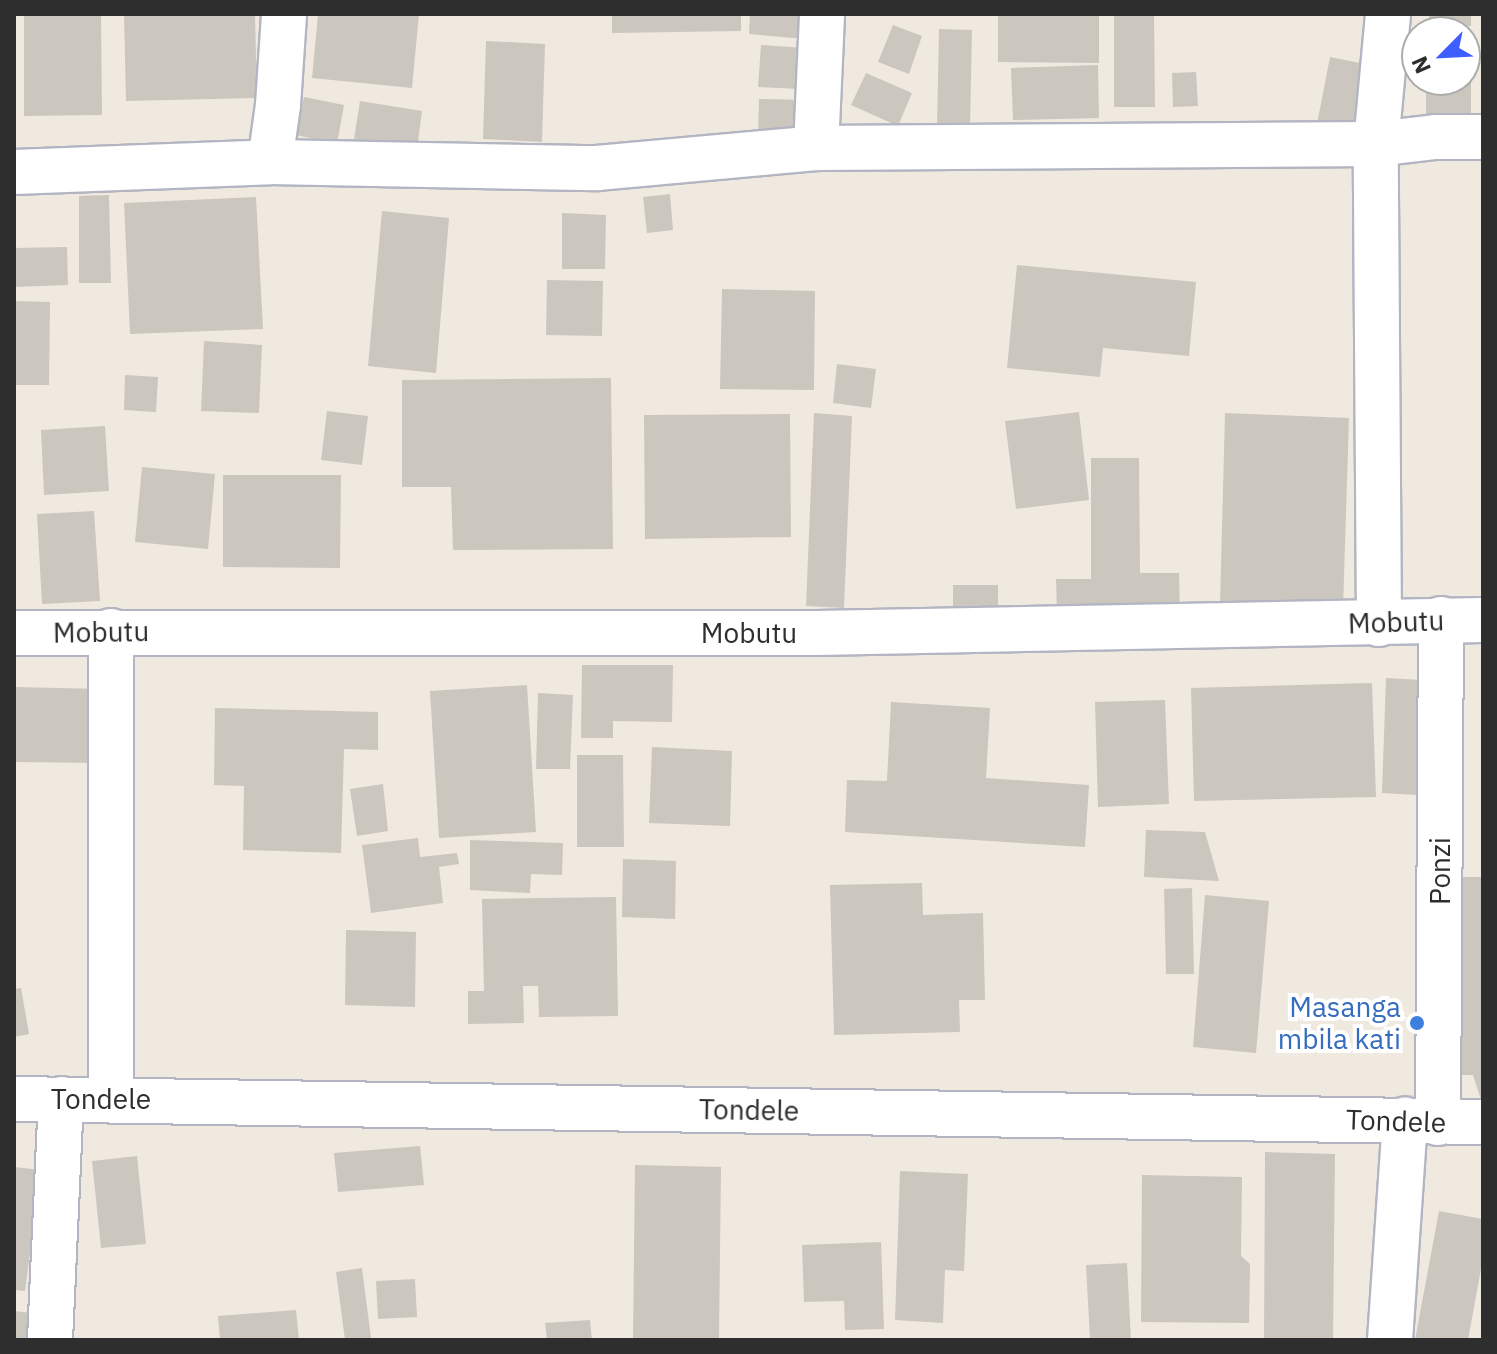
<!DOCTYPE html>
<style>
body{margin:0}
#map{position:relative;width:1497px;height:1354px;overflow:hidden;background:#f0e9e0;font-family:"IBM Plex Sans",sans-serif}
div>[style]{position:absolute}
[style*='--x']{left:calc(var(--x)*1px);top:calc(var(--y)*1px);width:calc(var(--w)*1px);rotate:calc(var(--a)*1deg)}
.building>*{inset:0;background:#cbc7be}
.roads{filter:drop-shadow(2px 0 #b3b6c2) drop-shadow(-2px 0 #b3b6c2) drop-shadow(0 2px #b3b6c2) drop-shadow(0 -2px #b3b6c2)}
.street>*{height:44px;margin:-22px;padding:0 22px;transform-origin:22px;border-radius:22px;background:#fff}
.dots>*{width:22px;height:22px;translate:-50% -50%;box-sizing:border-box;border:4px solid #fff;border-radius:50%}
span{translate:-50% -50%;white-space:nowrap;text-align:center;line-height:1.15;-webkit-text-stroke:8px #fff;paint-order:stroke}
.street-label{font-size:28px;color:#2e2e2e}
.shop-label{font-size:28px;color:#366cbe}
.right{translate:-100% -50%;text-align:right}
.frame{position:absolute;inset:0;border:16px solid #2e2e2e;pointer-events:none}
.north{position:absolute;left:1401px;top:16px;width:80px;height:80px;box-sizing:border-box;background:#fff;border:2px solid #ababab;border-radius:50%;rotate:246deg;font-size:22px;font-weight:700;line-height:32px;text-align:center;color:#2e2e2e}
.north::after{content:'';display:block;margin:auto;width:28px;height:36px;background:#3e5eff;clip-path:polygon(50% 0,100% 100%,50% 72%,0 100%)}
</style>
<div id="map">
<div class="building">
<div style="clip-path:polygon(24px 14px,101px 14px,102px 115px,24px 116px)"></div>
<div style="clip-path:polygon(124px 14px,255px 14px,257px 98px,126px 101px)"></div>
<div style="clip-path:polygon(318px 14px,419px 14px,412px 88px,312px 78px)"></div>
<div style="clip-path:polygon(612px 14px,741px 14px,741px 31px,612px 33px)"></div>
<div style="clip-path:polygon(750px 14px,806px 14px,804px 39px,749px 34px)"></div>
<div style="clip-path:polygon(998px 14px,1099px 14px,1099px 63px,998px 62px)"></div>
<div style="clip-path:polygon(1114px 14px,1154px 14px,1155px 107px,1114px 107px)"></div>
<div style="clip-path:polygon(1429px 14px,1471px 14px,1471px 26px,1429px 27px)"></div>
<div style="clip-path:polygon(893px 25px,922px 36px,909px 74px,878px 62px)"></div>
<div style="clip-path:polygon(939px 29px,972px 30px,970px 129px,937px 128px)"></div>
<div style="clip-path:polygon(486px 41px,545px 44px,542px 142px,483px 139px)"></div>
<div style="clip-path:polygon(761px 45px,804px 48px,801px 89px,758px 87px)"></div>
<div style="clip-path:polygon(1330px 57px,1370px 65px,1356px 137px,1316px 129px)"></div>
<div style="clip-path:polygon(1098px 65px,1099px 118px,1013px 120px,1011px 68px)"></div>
<div style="clip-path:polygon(1196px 72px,1198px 106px,1173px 107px,1172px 73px)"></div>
<div style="clip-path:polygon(866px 73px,912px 93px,898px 126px,851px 105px)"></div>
<div style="clip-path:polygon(1465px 75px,1471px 75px,1471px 123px,1426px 123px,1426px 80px,1465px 80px)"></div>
<div style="clip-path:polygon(304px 97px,344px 105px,337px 144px,296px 135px)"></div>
<div style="clip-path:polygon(759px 99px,806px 100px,805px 136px,758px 135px)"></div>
<div style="clip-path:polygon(360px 101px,422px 111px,417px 149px,354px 139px)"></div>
<div style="clip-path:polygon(670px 194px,673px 230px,647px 233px,643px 197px)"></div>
<div style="clip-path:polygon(109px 195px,111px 283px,79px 283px,79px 196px)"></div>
<div style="clip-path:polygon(256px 197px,263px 329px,130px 334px,124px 203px)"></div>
<div style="clip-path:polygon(382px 211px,449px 218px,436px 373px,368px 366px)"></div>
<div style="clip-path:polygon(562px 213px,606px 215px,605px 269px,562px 269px)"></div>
<div style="clip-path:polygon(67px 247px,68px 285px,14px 287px,14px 248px)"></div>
<div style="clip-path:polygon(1017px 265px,1196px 282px,1189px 356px,1103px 348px,1100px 377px,1007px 368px)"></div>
<div style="clip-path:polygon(547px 280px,603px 281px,602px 336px,546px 335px)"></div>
<div style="clip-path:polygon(722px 289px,815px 291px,814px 390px,720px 389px)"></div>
<div style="clip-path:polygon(14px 301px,50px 302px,49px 385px,14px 385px)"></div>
<div style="clip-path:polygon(204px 341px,262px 345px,259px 413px,201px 411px)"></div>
<div style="clip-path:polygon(837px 364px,876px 369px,871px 408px,833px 403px)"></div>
<div style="clip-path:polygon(125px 375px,158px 377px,156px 412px,124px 410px)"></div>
<div style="clip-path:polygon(611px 378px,613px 549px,453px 550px,451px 487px,402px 487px,402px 380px)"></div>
<div style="clip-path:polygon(327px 411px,368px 416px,362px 465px,321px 460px)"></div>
<div style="clip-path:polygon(1079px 412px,1089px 500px,1016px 509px,1005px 421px)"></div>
<div style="clip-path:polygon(814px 413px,852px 416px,844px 608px,806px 606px)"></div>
<div style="clip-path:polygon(1225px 413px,1349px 418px,1343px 608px,1220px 605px)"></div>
<div style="clip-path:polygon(790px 414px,791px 537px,645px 539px,644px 415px)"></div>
<div style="clip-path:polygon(105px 426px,109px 491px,44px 495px,41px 430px)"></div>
<div style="clip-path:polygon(1091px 458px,1139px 458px,1140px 573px,1179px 573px,1180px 614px,1057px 614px,1056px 579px,1091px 579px)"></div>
<div style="clip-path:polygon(142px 467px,215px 474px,208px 549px,135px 542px)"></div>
<div style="clip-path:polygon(223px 475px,341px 475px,340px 568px,223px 567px)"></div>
<div style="clip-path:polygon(94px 511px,100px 601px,42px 604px,37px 514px)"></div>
<div style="clip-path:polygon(953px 585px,998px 585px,998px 619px,953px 619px)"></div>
<div style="clip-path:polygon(582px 665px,673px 665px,672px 722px,613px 721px,613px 738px,581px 738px)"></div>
<div style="clip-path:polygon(1386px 678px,1422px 680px,1418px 795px,1382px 793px)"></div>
<div style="clip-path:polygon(1372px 683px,1376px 797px,1194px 801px,1191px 688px)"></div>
<div style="clip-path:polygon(527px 685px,536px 832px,439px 838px,430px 691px)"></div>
<div style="clip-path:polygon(14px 687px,104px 689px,104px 763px,14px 762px)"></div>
<div style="clip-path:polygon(538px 693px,573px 695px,570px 769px,536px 769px)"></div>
<div style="clip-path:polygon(1165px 700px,1169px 804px,1098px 807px,1095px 702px)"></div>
<div style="clip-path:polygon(891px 702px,990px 708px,986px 778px,1089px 785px,1085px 847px,845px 832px,847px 780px,887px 781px)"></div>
<div style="clip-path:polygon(215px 708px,378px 712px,378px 750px,344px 749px,341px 853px,243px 850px,244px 786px,214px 785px)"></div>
<div style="clip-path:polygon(652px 747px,732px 751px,730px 826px,649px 823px)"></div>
<div style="clip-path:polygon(577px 755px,623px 755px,624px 847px,577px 847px)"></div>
<div style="clip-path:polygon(383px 784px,388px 831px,357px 836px,350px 789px)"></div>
<div style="clip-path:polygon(1146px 830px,1205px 832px,1219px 881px,1144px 877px)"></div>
<div style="clip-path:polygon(418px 838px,420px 857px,457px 853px,459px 864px,439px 867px,443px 903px,371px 913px,362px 845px)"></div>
<div style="clip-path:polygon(470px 840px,563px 843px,562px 875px,531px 874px,530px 893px,470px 890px)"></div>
<div style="clip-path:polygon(623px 859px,676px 861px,675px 919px,622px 917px)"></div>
<div style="clip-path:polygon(1448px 877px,1483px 877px,1483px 1106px,1473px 1075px,1446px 1075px)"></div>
<div style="clip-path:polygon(922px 883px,923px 915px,983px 913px,985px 1000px,959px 1000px,960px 1032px,834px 1035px,830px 885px)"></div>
<div style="clip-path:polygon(1192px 888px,1194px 974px,1166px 974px,1164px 889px)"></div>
<div style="clip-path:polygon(1205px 895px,1269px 901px,1256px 1053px,1193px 1047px)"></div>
<div style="clip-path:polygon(616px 897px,618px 1016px,539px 1017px,538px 986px,523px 986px,524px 1023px,468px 1024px,468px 991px,484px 991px,482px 899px)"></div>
<div style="clip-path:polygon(346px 930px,416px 932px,415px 1007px,345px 1005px)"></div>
<div style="clip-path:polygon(21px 988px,29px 1034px,14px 1037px,14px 989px)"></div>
<div style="clip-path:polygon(420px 1146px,424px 1185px,338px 1192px,334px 1153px)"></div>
<div style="clip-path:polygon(1265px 1152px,1335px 1154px,1333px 1340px,1264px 1340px)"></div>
<div style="clip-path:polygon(137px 1156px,146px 1244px,101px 1248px,92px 1161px)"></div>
<div style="clip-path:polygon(635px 1165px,721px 1167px,719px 1340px,633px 1340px)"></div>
<div style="clip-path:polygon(14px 1167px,41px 1170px,25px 1291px,14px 1290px)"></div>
<div style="clip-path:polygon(900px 1171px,968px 1174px,964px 1271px,945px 1270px,943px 1323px,895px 1320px)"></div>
<div style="clip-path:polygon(1142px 1175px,1242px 1177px,1241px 1256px,1250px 1264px,1249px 1323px,1141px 1322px)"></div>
<div style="clip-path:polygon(1439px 1211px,1483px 1219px,1483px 1258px,1468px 1340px,1415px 1340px)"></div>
<div style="clip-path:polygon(881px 1242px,884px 1329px,845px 1330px,844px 1301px,804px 1302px,802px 1245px)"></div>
<div style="clip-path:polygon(1127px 1263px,1131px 1340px,1090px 1340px,1086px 1265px)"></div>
<div style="clip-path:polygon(362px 1268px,371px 1338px,345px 1340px,336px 1272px)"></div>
<div style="clip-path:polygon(415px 1279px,417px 1317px,378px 1319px,376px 1281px)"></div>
<div style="clip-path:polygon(296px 1310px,299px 1340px,220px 1340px,218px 1316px)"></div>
<div style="clip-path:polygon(14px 1311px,32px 1313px,29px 1340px,14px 1340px)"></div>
<div style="clip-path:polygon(590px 1320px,592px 1340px,547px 1340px,545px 1323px)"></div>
</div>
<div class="roads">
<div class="street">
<div style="--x:816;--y:148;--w:134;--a:-87.4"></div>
<div style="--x:270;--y:162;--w:58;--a:-82"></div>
<div style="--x:278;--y:105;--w:91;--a:-86.2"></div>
<div style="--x:14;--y:172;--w:256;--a:-2.2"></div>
<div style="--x:270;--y:162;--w:327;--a:1.1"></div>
<div style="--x:597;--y:168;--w:220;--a:-5.2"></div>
<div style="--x:816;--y:148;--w:560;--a:-0.41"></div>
<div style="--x:1376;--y:144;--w:60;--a:-6.7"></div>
<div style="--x:1436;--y:137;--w:47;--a:0"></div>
<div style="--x:1379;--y:624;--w:480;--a:-90.4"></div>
<div style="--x:1376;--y:144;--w:131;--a:-84.7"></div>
<div style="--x:14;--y:633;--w:803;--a:0"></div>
<div style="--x:817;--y:633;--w:666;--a:-1.12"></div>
<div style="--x:111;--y:1098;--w:467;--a:-90"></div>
<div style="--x:14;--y:1099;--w:1469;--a:0.9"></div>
<div style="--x:1438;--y:1123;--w:504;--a:-89.66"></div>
<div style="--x:50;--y:1340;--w:241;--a:-87.4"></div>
<div style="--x:1390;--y:1340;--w:221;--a:-86.1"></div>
</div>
</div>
<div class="dots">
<div style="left:1417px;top:1023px;background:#3f7fe0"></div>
</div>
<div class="street-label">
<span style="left:1396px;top:622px;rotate:-2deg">Mobutu</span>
<span style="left:101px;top:632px;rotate:-1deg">Mobutu</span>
<span style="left:749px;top:633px">Mobutu</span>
<span style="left:1440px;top:871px;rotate:-90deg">Ponzi</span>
<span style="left:101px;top:1099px">Tondele</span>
<span style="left:749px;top:1110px;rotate:1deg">Tondele</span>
<span style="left:1396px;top:1121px;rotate:2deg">Tondele</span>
</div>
<div class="shop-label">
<span class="right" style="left:1401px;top:1023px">Masanga<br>mbila kati</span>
</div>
<div class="frame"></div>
<div class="north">N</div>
</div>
